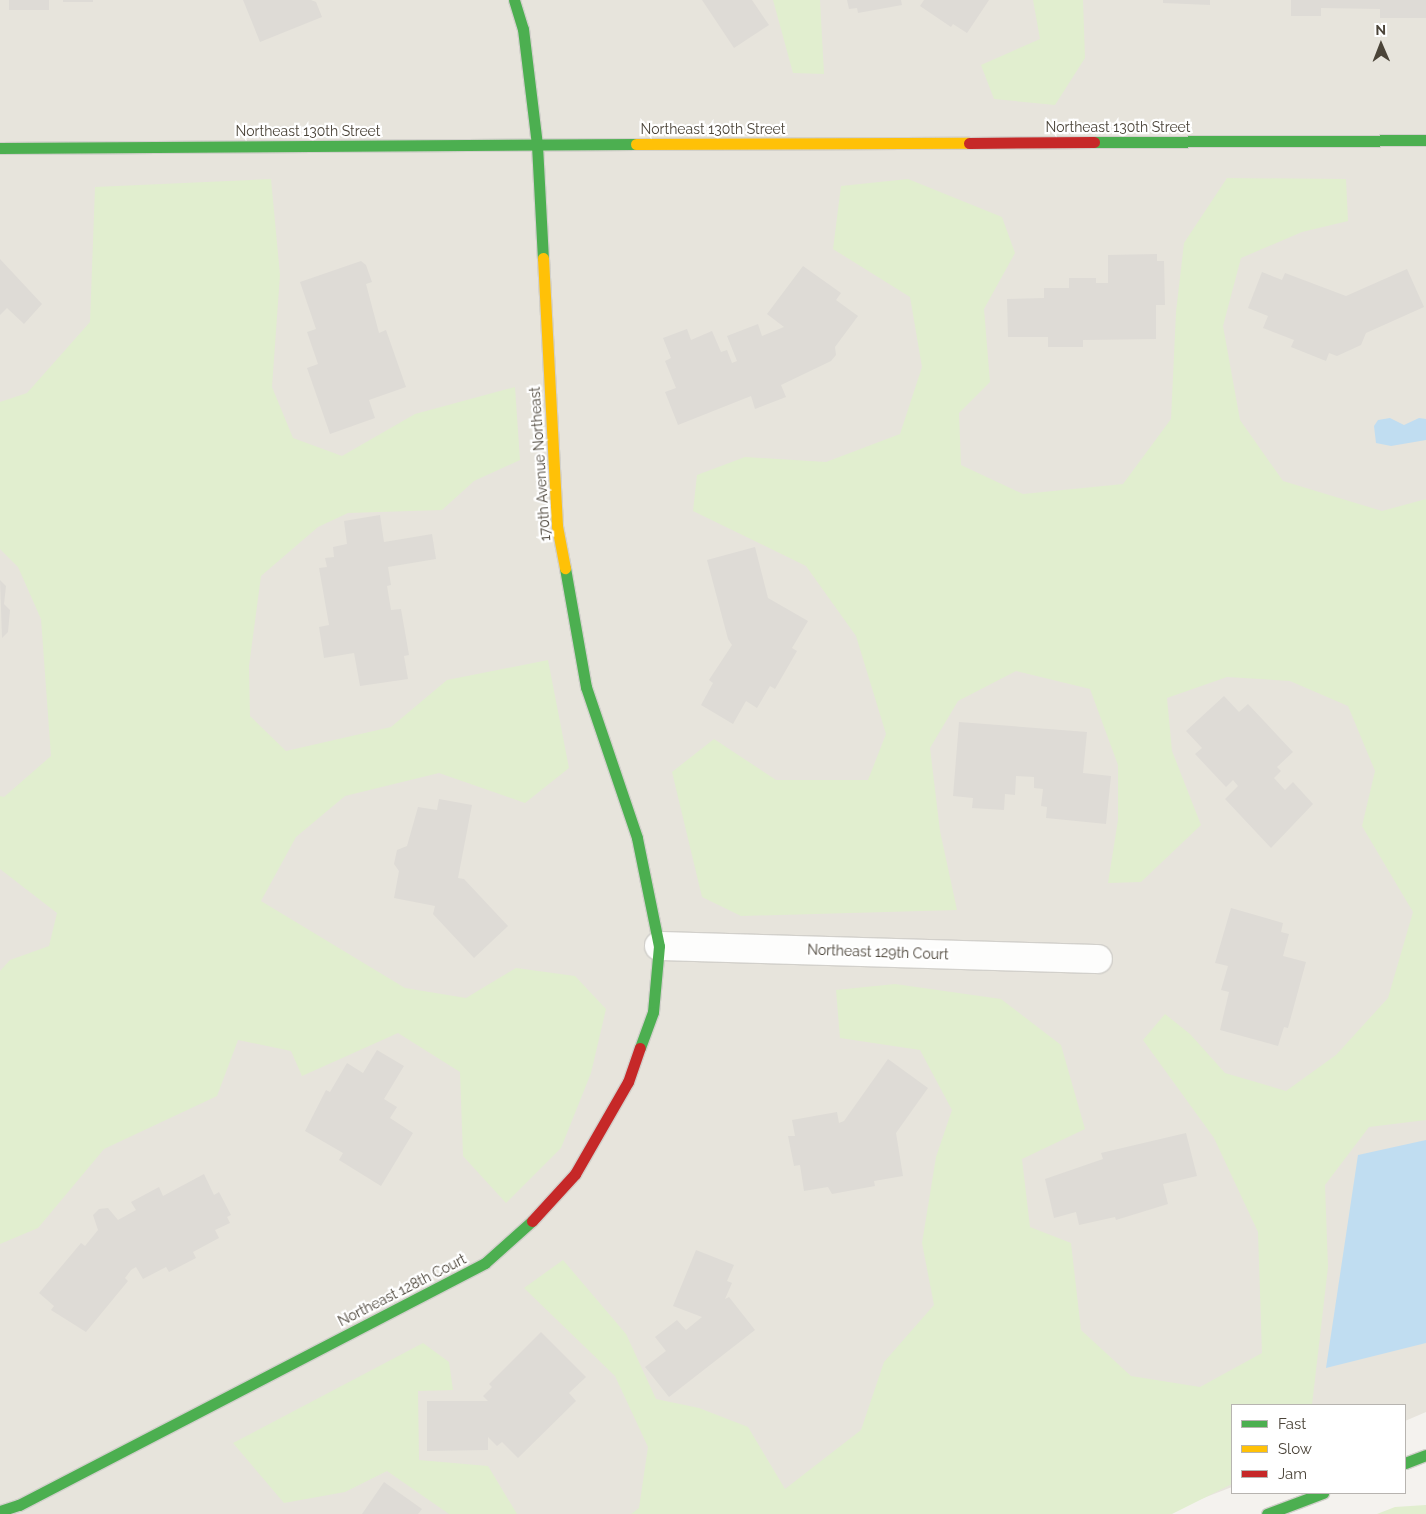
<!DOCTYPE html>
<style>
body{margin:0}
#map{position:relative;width:1426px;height:1514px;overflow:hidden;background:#f4f2ee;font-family:Raleway,sans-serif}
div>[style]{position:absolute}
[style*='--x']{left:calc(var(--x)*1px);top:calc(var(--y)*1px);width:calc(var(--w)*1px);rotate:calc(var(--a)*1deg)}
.residential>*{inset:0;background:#e7e4dc}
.green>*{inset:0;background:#e1eecf}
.water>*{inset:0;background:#c0ddf1}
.building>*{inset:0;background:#dedbd6}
.roads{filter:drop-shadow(1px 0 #d2d0cb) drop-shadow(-1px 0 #d2d0cb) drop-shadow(0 1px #d2d0cb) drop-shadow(0 -1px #d2d0cb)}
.street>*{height:28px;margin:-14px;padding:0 14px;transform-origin:14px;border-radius:14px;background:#fdfdfc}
.fast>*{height:11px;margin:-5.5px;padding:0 5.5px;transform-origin:5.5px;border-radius:5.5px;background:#4caf50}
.slow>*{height:11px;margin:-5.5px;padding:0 5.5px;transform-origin:5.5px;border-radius:5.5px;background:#ffc107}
.jam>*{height:11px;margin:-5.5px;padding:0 5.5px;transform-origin:5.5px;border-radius:5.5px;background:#c62828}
span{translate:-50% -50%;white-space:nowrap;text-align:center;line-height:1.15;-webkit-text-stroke:4.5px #fff;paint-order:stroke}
.street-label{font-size:14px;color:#4b4439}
.legend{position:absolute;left:1231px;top:1404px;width:175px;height:90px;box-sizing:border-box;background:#fff;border:1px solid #b7b4b0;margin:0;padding:6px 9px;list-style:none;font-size:15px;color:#4b4439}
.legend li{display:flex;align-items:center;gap:10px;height:25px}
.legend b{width:25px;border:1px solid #b7b4b0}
.north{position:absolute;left:1356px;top:20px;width:50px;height:50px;-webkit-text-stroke:4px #fff;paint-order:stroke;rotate:359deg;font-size:14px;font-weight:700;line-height:20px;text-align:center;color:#4b4439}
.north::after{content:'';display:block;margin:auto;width:18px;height:22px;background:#4b4439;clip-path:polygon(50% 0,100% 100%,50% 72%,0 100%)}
</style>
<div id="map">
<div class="residential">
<div style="clip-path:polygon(0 0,1426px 0,1426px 1412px,1405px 1421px,1405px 1405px,1232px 1405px,1232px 1487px,1162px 1514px,0 1514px)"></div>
</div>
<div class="green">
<div style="clip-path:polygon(773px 0,820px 0,824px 74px,793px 73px)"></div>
<div style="clip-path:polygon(1033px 0,1083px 0,1085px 58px,1055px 105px,994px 99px,981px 65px,1040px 39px)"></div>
<div style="clip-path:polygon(1227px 178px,1346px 179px,1348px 221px,1302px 232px,1241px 258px,1223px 326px,1240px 420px,1283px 481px,1382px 511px,1426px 499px,1426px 1120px,1369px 1127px,1325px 1185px,1328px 1267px,1312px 1405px,1232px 1405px,1232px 1484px,1172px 1514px,631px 1514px,639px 1508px,648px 1447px,615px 1376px,524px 1288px,563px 1260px,626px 1334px,656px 1399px,699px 1408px,748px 1427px,785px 1489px,861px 1430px,884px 1362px,934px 1305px,922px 1243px,936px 1157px,952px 1110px,920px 1050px,840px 1038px,836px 990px,895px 984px,1001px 999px,1061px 1045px,1085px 1129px,1022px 1159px,1030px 1227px,1071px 1243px,1081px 1330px,1131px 1376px,1200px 1387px,1262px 1353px,1258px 1232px,1214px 1138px,1143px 1040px,1165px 1014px,1190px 1034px,1225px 1073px,1286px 1091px,1336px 1055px,1388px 998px,1413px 912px,1362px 826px,1375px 771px,1348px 706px,1290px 681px,1227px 677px,1167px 698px,1172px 751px,1201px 825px,1141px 882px,1108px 883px,1118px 820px,1118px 765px,1090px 689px,1016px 671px,958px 701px,930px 748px,940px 831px,957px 910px,741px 916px,702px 897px,672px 772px,714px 739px,776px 780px,868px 780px,886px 734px,856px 636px,806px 566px,693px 511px,697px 475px,745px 457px,826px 462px,900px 434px,922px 367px,910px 297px,833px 249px,841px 186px,908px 179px,1002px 217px,1015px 253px,984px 309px,990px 382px,959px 413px,961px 465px,1023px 494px,1123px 484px,1171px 419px,1176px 312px,1184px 243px)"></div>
<div style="clip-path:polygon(271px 179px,280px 275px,272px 387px,293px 438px,342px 456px,415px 414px,515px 387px,520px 460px,474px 481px,442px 510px,348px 513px,318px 527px,261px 576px,249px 666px,250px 716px,286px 751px,391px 727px,447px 680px,548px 660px,569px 768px,525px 803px,439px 773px,345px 796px,296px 837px,261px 901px,405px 988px,466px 998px,516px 968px,575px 976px,606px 1009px,591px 1073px,561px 1148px,506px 1203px,463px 1156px,460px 1072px,398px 1033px,302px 1076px,291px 1051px,238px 1040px,217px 1096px,104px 1149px,38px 1228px,0 1244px,0 971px,10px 960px,49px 946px,57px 913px,0 869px,0 796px,4px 797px,51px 756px,41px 619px,18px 567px,0 549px,0 402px,27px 393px,90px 322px,95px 187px)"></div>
<div style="clip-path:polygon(423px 1343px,449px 1362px,453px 1390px,418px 1391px,419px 1460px,488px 1466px,517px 1514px,449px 1514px,387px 1471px,345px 1492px,284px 1503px,233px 1443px)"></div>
<div style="clip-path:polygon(1426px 1505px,1426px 1514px,1377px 1514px,1395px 1507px)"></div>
</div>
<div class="water">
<div style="clip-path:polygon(1390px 418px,1404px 425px,1419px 418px,1426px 419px,1426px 440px,1391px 446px,1376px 443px,1374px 426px,1378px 420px)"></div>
<div style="clip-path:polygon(1426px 1140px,1426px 1343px,1326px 1368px,1358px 1155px)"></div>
</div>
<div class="building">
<div style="clip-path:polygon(9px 0,49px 0,49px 10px,9px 10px)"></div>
<div style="clip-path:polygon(63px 0,93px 0,93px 2px,63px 2px)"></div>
<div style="clip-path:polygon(243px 0,311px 0,316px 2px,322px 17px,260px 42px)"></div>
<div style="clip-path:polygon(702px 0,752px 0,769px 25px,734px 48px)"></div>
<div style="clip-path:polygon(847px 0,901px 0,902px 5px,858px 13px,857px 8px,849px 9px)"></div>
<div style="clip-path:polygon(924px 0,989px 0,967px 33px,953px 24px,951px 27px,920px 6px)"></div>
<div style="clip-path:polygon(1163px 0,1210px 0,1210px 5px,1163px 3px)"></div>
<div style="clip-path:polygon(1291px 0,1426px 0,1426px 18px,1380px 18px,1380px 9px,1321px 8px,1321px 16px,1291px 16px)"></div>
<div style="clip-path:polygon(1157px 254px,1157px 261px,1164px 261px,1165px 305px,1156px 305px,1156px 339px,1083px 340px,1083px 347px,1048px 347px,1048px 337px,1008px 337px,1007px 299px,1044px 298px,1044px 288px,1069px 288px,1069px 278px,1096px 278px,1096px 283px,1108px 283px,1108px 255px)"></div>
<div style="clip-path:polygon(0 259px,42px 304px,24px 324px,7px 308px,0 315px)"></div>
<div style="clip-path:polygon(361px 261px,366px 265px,372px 282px,366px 284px,379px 333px,386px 330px,406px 387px,369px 400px,375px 418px,330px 434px,307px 368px,318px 364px,307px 332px,316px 329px,300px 282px)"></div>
<div style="clip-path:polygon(803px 266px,841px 293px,836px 300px,858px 316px,835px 347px,836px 355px,831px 361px,781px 385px,786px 397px,755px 409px,751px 396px,678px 425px,665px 392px,676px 388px,665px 361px,671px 358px,663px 338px,687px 329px,691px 340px,712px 331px,721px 352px,727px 350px,732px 363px,737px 361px,727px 336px,758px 324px,762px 336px,784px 327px,767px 314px)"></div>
<div style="clip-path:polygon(1407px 269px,1424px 307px,1366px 333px,1361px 345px,1337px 356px,1329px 353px,1326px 361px,1291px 347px,1294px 340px,1263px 328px,1268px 316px,1248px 308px,1262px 272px,1282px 280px,1285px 273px,1346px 296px)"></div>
<div style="clip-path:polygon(380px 515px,384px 542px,432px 534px,436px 559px,388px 567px,391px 585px,387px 586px,391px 610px,401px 609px,409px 655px,404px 656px,408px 679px,360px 686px,354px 653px,324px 658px,319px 627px,329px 625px,319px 568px,327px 567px,325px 558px,334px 557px,333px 547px,347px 544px,344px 521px)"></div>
<div style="clip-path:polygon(755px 547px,768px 598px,808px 621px,792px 648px,797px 651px,775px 689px,770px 686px,757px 708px,746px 701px,733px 724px,701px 705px,713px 683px,709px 680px,732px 645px,728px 639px,707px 560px)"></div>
<div style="clip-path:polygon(0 580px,6px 586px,4px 604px,10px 610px,8px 632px,2px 638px)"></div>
<div style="clip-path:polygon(1224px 696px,1239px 712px,1248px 704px,1293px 752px,1277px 767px,1281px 771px,1274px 778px,1285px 790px,1293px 782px,1313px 804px,1271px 848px,1225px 799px,1238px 786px,1233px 780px,1226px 787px,1195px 754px,1202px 748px,1186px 731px)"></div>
<div style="clip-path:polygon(959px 722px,1087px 732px,1083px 773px,1111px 776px,1106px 824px,1046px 818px,1047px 807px,1041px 806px,1043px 789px,1034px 788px,1034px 777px,1016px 776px,1015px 795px,1005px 794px,1004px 810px,972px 808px,973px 798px,953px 796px)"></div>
<div style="clip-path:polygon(439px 799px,472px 805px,458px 878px,464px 879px,508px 926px,474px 958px,433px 914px,435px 906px,394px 898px,399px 871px,394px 864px,397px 850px,407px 846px,418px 807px,437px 810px)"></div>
<div style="clip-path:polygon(1231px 908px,1283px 923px,1281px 932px,1289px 934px,1283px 956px,1306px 962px,1288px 1028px,1284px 1027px,1278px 1046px,1220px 1030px,1229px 992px,1221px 990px,1228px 966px,1215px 963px)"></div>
<div style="clip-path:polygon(377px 1050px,404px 1066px,384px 1099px,397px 1107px,390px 1118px,413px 1133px,381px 1186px,339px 1160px,343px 1153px,305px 1131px,326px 1090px,330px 1092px,347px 1063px,363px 1073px)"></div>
<div style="clip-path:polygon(888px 1059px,928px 1088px,896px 1133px,903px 1176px,874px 1181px,875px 1186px,832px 1194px,828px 1187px,804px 1191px,800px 1165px,794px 1166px,788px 1136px,795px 1136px,792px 1120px,837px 1112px,839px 1123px,844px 1121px)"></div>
<div style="clip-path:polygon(1186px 1133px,1197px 1176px,1163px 1184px,1168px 1204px,1116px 1220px,1115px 1217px,1079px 1225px,1076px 1212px,1054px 1218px,1045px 1179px,1103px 1159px,1101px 1153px)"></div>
<div style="clip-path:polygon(204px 1174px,214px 1195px,219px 1192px,231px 1215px,227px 1217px,230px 1223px,215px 1230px,219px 1238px,193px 1252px,196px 1258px,169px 1272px,166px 1267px,143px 1279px,136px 1267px,131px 1270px,125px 1278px,128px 1281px,86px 1332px,51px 1310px,54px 1306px,39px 1293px,81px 1243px,85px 1246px,98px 1230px,93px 1215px,99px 1209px,108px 1208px,118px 1220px,136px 1210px,131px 1202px,159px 1187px,163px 1196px)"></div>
<div style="clip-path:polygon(696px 1250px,734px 1265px,727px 1281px,732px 1283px,725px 1299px,729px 1297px,755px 1330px,669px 1397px,645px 1367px,666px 1351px,655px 1337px,677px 1320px,686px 1330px,702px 1317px,673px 1306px)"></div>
<div style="clip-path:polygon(541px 1332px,586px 1377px,569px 1393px,576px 1401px,518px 1458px,502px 1442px,497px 1446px,488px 1437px,488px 1450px,427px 1451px,427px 1401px,488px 1401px,483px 1396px,492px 1387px,489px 1384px)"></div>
<div style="clip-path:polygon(384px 1482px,422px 1509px,418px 1514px,362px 1514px)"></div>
</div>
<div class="roads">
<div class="street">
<div style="--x:659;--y:946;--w:439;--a:1.7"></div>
</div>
<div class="fast">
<div style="--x:514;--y:0;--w:30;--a:73"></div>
<div style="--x:523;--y:29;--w:117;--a:83.1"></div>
<div style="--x:537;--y:145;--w:113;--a:87"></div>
<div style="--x:1094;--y:142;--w:332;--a:-0.3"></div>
<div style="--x:0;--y:148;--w:636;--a:-0.36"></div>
<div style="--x:565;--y:568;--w:121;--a:80"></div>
<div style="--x:586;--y:687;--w:159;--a:71.3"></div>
<div style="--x:637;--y:838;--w:110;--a:78.5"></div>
<div style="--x:659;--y:946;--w:66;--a:95.2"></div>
<div style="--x:653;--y:1012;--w:38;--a:110"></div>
<div style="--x:1405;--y:1463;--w:22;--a:-21"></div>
<div style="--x:0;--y:1511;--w:20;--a:-18"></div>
<div style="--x:19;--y:1505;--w:525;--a:-27.44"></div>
<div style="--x:485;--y:1263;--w:63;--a:-41.8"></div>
<div style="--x:1267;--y:1514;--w:60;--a:-20.6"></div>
</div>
<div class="slow">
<div style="--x:636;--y:144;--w:333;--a:-0.2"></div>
<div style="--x:543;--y:258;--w:268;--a:87"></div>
<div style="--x:557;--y:526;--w:43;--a:79.2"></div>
</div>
<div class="jam">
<div style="--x:969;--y:143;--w:125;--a:-0.5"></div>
<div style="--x:532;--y:1221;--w:64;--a:-47.5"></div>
<div style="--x:575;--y:1174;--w:106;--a:-60.1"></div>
<div style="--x:628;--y:1082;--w:36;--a:-71"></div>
</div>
</div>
<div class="street-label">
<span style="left:1118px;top:127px">Northeast 130th Street</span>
<span style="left:713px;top:129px">Northeast 130th Street</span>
<span style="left:308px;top:131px">Northeast 130th Street</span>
<span style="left:540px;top:464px;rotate:-94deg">170th Avenue Northeast</span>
<span style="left:878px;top:952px;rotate:2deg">Northeast 129th Court</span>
<span style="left:402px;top:1290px;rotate:-27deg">Northeast 128th Court</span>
</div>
<ul class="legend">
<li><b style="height:6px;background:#4caf50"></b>Fast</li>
<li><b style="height:6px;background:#ffc107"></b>Slow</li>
<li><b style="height:6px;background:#c62828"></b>Jam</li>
</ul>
<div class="north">N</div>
</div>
